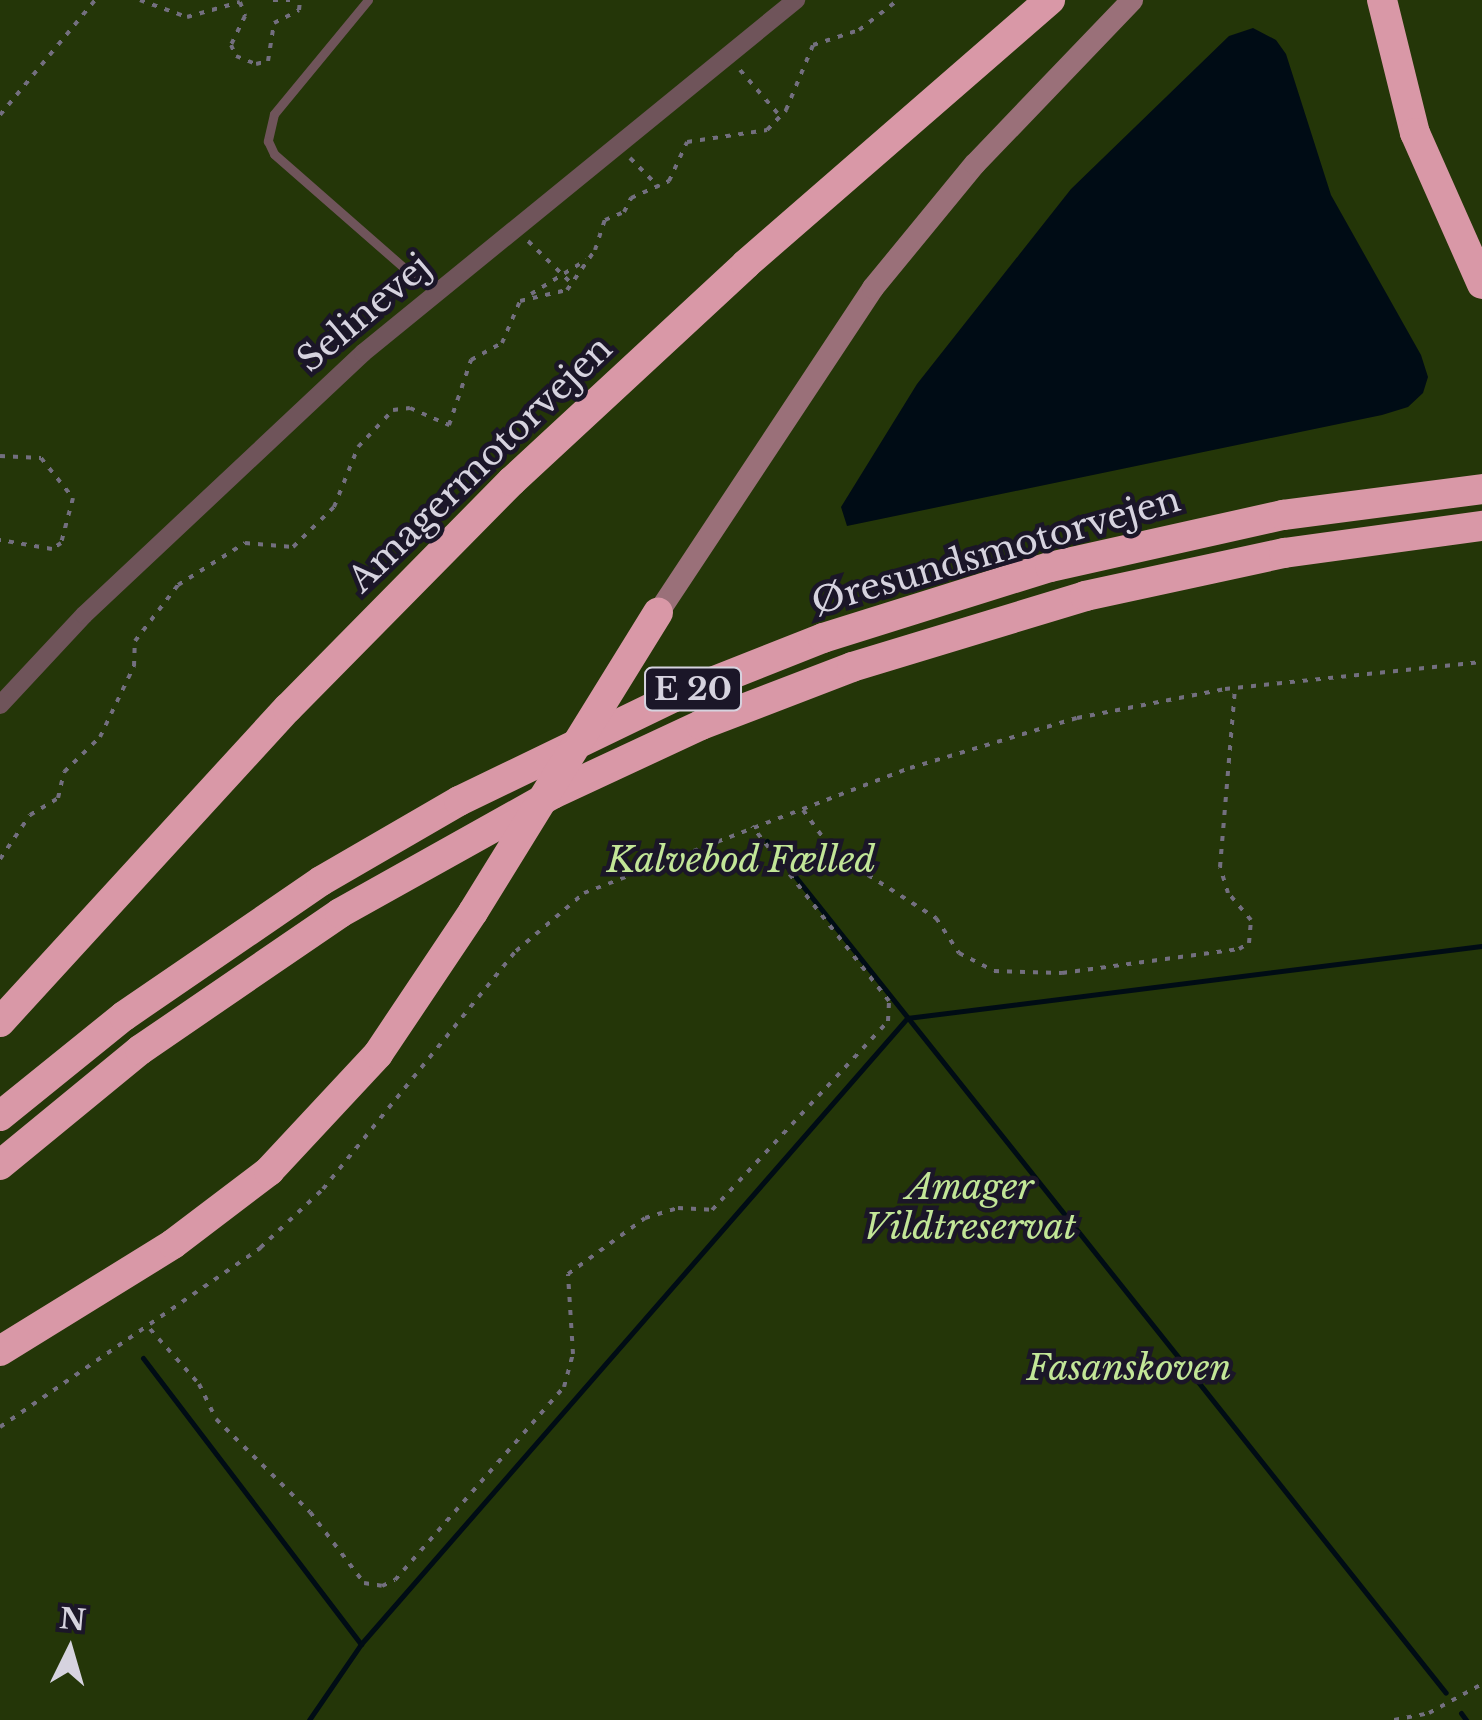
<!DOCTYPE html>
<meta charset="utf-8">
<style>
body{margin:0}
#map{position:relative;width:1482px;height:1720px;overflow:hidden;background:#252032;font-family:"Libre Baskerville",serif}
div>[style]{position:absolute}
[style*='--x']{left:calc(var(--x)*1px);top:calc(var(--y)*1px);width:calc(var(--w)*1px);rotate:calc(var(--a)*1deg)}
.green>*{inset:0;background:#243608}
.water>*{inset:0;background:#000c15}
.stream>*{height:5px;margin:-2.5px;padding:0 2.5px;transform-origin:2.5px;border-radius:2.5px;background:#000c15}
.path>*{height:4px;margin-top:-2px;transform-origin:0;background:repeating-linear-gradient(90deg,#736f7f 0 5px,transparent 0 13px)}
.lane>*{height:9px;margin:-4.5px;padding:0 4.5px;transform-origin:4.5px;border-radius:4.5px;background:#6f545a}
.street>*{height:18px;margin:-9px;padding:0 9px;transform-origin:9px;border-radius:9px;background:#6f545a}
.secondary>*{height:22px;margin:-11px;padding:0 11px;transform-origin:11px;border-radius:11px;background:#9a7079}
.highway>*{height:30px;margin:-15px;padding:0 15px;transform-origin:15px;border-radius:15px;background:#d998a7}
.highway-bridge>*{height:30px;margin:-15px;padding:0 15px;transform-origin:15px;border-radius:15px;background:#d998a7}
span{translate:-50% -50%;white-space:nowrap;text-align:center;line-height:1.15;-webkit-text-stroke:9px #1b1628;paint-order:stroke}
.shield-label span{padding:2px 8px;background:#1b1628;border:2px solid;border-radius:8px;-webkit-text-stroke-width:0}
.shield-label{font-size:32px;color:#d6d3df;font-weight:700}
.street-label{font-size:35px;color:#d6d3df}
.park-label{font-size:35px;color:#c2e697;font-style:italic}
.north{position:absolute;left:20px;top:1600px;width:100px;height:100px;-webkit-text-stroke:8px #1b1628;paint-order:stroke;rotate:5deg;font-size:28px;font-weight:700;line-height:40px;text-align:center;color:#d6d3df}
.north::after{content:'';display:block;margin:auto;width:35px;height:45px;background:#d6d3df;clip-path:polygon(50% 0,100% 100%,50% 72%,0 100%)}
</style>
<div id="map">
<div class="green">
<div style="clip-path:polygon(0 0,1482px 0,1482px 1720px,0 1720px)"></div>
</div>
<div class="water">
<div style="clip-path:polygon(1253px 28px,1276px 40px,1286px 54px,1331px 195px,1421px 355px,1428px 377px,1423px 393px,1408px 407px,1382px 415px,847px 526px,841px 507px,917px 384px,1071px 189px,1229px 36px)"></div>
</div>
<div class="stream">
<div style="--x:767;--y:841;--w:1089;--a:51.45"></div>
<div style="--x:143;--y:1358;--w:360;--a:52.7"></div>
<div style="--x:1461;--y:1713;--w:9;--a:54"></div>
<div style="--x:309;--y:1720;--w:92;--a:-55.6"></div>
<div style="--x:361;--y:1644;--w:831;--a:-48.9"></div>
<div style="--x:907;--y:1018;--w:579;--a:-7.14"></div>
</div>
<div class="path">
<div style="--x:140;--y:0;--w:50;--a:19.9"></div>
<div style="--x:187;--y:17;--w:55;--a:-15.8"></div>
<div style="--x:240;--y:2;--w:15;--a:70"></div>
<div style="--x:245;--y:16;--w:32;--a:116"></div>
<div style="--x:231;--y:45;--w:12;--a:66"></div>
<div style="--x:236;--y:56;--w:22;--a:22"></div>
<div style="--x:256;--y:64;--w:12;--a:-14"></div>
<div style="--x:268;--y:61;--w:38;--a:-81"></div>
<div style="--x:274;--y:23;--w:28;--a:-27"></div>
<div style="--x:299;--y:10;--w:10;--a:-84"></div>
<div style="--x:273;--y:0;--w:17;--a:0"></div>
<div style="--x:740;--y:70;--w:61;--a:49"></div>
<div style="--x:0;--y:115;--w:149;--a:-50.4"></div>
<div style="--x:630;--y:158;--w:41;--a:45"></div>
<div style="--x:528;--y:241;--w:60;--a:44.3"></div>
<div style="--x:531;--y:294;--w:65;--a:-31.7"></div>
<div style="--x:0;--y:456;--w:41;--a:2.8"></div>
<div style="--x:41;--y:458;--w:51;--a:51.3"></div>
<div style="--x:73;--y:498;--w:47;--a:104.9"></div>
<div style="--x:61;--y:543;--w:11;--a:146"></div>
<div style="--x:52;--y:549;--w:53;--a:-170.2"></div>
<div style="--x:803;--y:810;--w:54;--a:54"></div>
<div style="--x:835;--y:854;--w:120;--a:32.4"></div>
<div style="--x:936;--y:918;--w:42;--a:56.7"></div>
<div style="--x:959;--y:953;--w:39;--a:27"></div>
<div style="--x:994;--y:971;--w:68;--a:1.7"></div>
<div style="--x:1062;--y:973;--w:179;--a:-7.7"></div>
<div style="--x:1239;--y:949;--w:12;--a:-31"></div>
<div style="--x:1249;--y:943;--w:23;--a:-85"></div>
<div style="--x:1251;--y:920;--w:35;--a:-130"></div>
<div style="--x:1228;--y:893;--w:27;--a:-107"></div>
<div style="--x:1220;--y:867;--w:180;--a:-85.2"></div>
<div style="--x:0;--y:859;--w:53;--a:-55.7"></div>
<div style="--x:30;--y:815;--w:33;--a:-31"></div>
<div style="--x:58;--y:798;--w:27;--a:-77"></div>
<div style="--x:64;--y:772;--w:50;--a:-44.2"></div>
<div style="--x:100;--y:737;--w:79;--a:-64.4"></div>
<div style="--x:134;--y:666;--w:25;--a:-88"></div>
<div style="--x:135;--y:641;--w:71;--a:-52.5"></div>
<div style="--x:178;--y:585;--w:79;--a:-32.1"></div>
<div style="--x:245;--y:543;--w:48;--a:4.8"></div>
<div style="--x:293;--y:547;--w:57;--a:-44.3"></div>
<div style="--x:334;--y:507;--w:65;--a:-68.2"></div>
<div style="--x:358;--y:447;--w:51;--a:-46.6"></div>
<div style="--x:393;--y:410;--w:17;--a:-7"></div>
<div style="--x:410;--y:408;--w:43;--a:23.6"></div>
<div style="--x:449;--y:425;--w:69;--a:-71.3"></div>
<div style="--x:471;--y:360;--w:35;--a:-29"></div>
<div style="--x:502;--y:343;--w:46;--a:-66.8"></div>
<div style="--x:520;--y:301;--w:48;--a:-13.2"></div>
<div style="--x:567;--y:290;--w:49;--a:-55"></div>
<div style="--x:595;--y:250;--w:32;--a:-72"></div>
<div style="--x:605;--y:220;--w:21;--a:-23"></div>
<div style="--x:624;--y:212;--w:16;--a:-63"></div>
<div style="--x:631;--y:198;--w:42;--a:-24.1"></div>
<div style="--x:669;--y:181;--w:43;--a:-65.2"></div>
<div style="--x:687;--y:142;--w:81;--a:-8.5"></div>
<div style="--x:767;--y:130;--w:28;--a:-46"></div>
<div style="--x:786;--y:110;--w:70;--a:-67.4"></div>
<div style="--x:813;--y:45;--w:48;--a:-18.1"></div>
<div style="--x:859;--y:30;--w:49;--a:-37.6"></div>
<div style="--x:150;--y:1329;--w:74;--a:48.3"></div>
<div style="--x:199;--y:1384;--w:39;--a:64"></div>
<div style="--x:216;--y:1419;--w:132;--a:44.7"></div>
<div style="--x:310;--y:1512;--w:89;--a:52.7"></div>
<div style="--x:364;--y:1583;--w:18;--a:9"></div>
<div style="--x:382;--y:1586;--w:14;--a:-25"></div>
<div style="--x:395;--y:1580;--w:257;--a:-48.8"></div>
<div style="--x:564;--y:1387;--w:34;--a:-75"></div>
<div style="--x:573;--y:1354;--w:80;--a:-93.6"></div>
<div style="--x:568;--y:1274;--w:95;--a:-36"></div>
<div style="--x:645;--y:1218;--w:34;--a:-17"></div>
<div style="--x:678;--y:1208;--w:34;--a:3"></div>
<div style="--x:712;--y:1210;--w:258;--a:-47"></div>
<div style="--x:888;--y:1021;--w:20;--a:-87"></div>
<div style="--x:889;--y:1001;--w:222;--a:-128.1"></div>
<div style="--x:0;--y:1427;--w:316;--a:-34.5"></div>
<div style="--x:260;--y:1248;--w:86;--a:-43.1"></div>
<div style="--x:323;--y:1189;--w:306;--a:-51"></div>
<div style="--x:516;--y:951;--w:89;--a:-40.5"></div>
<div style="--x:584;--y:893;--w:349;--a:-21"></div>
<div style="--x:910;--y:768;--w:174;--a:-16.7"></div>
<div style="--x:1077;--y:718;--w:151;--a:-11.1"></div>
<div style="--x:1225;--y:689;--w:258;--a:-6"></div>
<div style="--x:1394;--y:1720;--w:36;--a:-11"></div>
<div style="--x:1429;--y:1713;--w:60;--a:-28.7"></div>
</div>
<div class="lane">
<div style="--x:368;--y:0;--w:148;--a:129.5"></div>
<div style="--x:274;--y:114;--w:28;--a:103"></div>
<div style="--x:268;--y:141;--w:14;--a:65"></div>
<div style="--x:274;--y:154;--w:179;--a:41.2"></div>
<div style="--x:409;--y:272;--w:36;--a:24"></div>
</div>
<div class="street">
<div style="--x:0;--y:705;--w:123;--a:-47"></div>
<div style="--x:84;--y:615;--w:383;--a:-43.2"></div>
<div style="--x:363;--y:353;--w:559;--a:-39.19"></div>
</div>
<div class="secondary">
<div style="--x:658;--y:613;--w:390;--a:-56.5"></div>
<div style="--x:873;--y:288;--w:161;--a:-50.6"></div>
<div style="--x:975;--y:164;--w:227;--a:-46.2"></div>
</div>
<div class="highway">
<div style="--x:1382;--y:0;--w:137;--a:76.1"></div>
<div style="--x:1415;--y:133;--w:165;--a:66.1"></div>
<div style="--x:0;--y:1022;--w:426;--a:-47.5"></div>
<div style="--x:288;--y:708;--w:319;--a:-45.4"></div>
<div style="--x:512;--y:481;--w:319;--a:-42.8"></div>
<div style="--x:746;--y:264;--w:403;--a:-41"></div>
<div style="--x:0;--y:1116;--w:159;--a:-38.9"></div>
<div style="--x:124;--y:1016;--w:239;--a:-34.4"></div>
<div style="--x:321;--y:881;--w:160;--a:-30.1"></div>
<div style="--x:459;--y:801;--w:239;--a:-25.8"></div>
<div style="--x:674;--y:697;--w:160;--a:-21.6"></div>
<div style="--x:823;--y:638;--w:238;--a:-17.4"></div>
<div style="--x:1050;--y:567;--w:239;--a:-12.6"></div>
<div style="--x:1283;--y:515;--w:201;--a:-7.4"></div>
<div style="--x:0;--y:1165;--w:181;--a:-39.4"></div>
<div style="--x:140;--y:1050;--w:242;--a:-34.4"></div>
<div style="--x:340;--y:913;--w:244;--a:-29.2"></div>
<div style="--x:553;--y:794;--w:163;--a:-25"></div>
<div style="--x:701;--y:725;--w:162;--a:-21"></div>
<div style="--x:852;--y:667;--w:244;--a:-16.9"></div>
<div style="--x:1085;--y:596;--w:204;--a:-12.2"></div>
<div style="--x:1284;--y:553;--w:200;--a:-7.8"></div>
<div style="--x:0;--y:1351;--w:203;--a:-31.7"></div>
<div style="--x:173;--y:1244;--w:121;--a:-37.2"></div>
<div style="--x:269;--y:1171;--w:160;--a:-47"></div>
<div style="--x:378;--y:1054;--w:171;--a:-56.2"></div>
</div>
<div class="highway-bridge">
<div style="--x:473;--y:912;--w:352;--a:-58.3"></div>
</div>
<div class="shield-label">
<span style="left:693px;top:689px">E 20</span>
</div>
<div class="street-label">
<span style="left:364px;top:313px;rotate:-40deg">Selinevej</span>
<span style="left:480px;top:464px;rotate:-44deg">Amagermotorvejen</span>
<span style="left:996px;top:551px;rotate:-16deg">Øresundsmotorvejen</span>
</div>
<div class="park-label">
<span style="left:741px;top:860px">Kalvebod Fælled</span>
<span style="left:970px;top:1207px">Amager<br>Vildtreservat</span>
<span style="left:1129px;top:1368px">Fasanskoven</span>
</div>
<div class="north">N</div>
</div>
